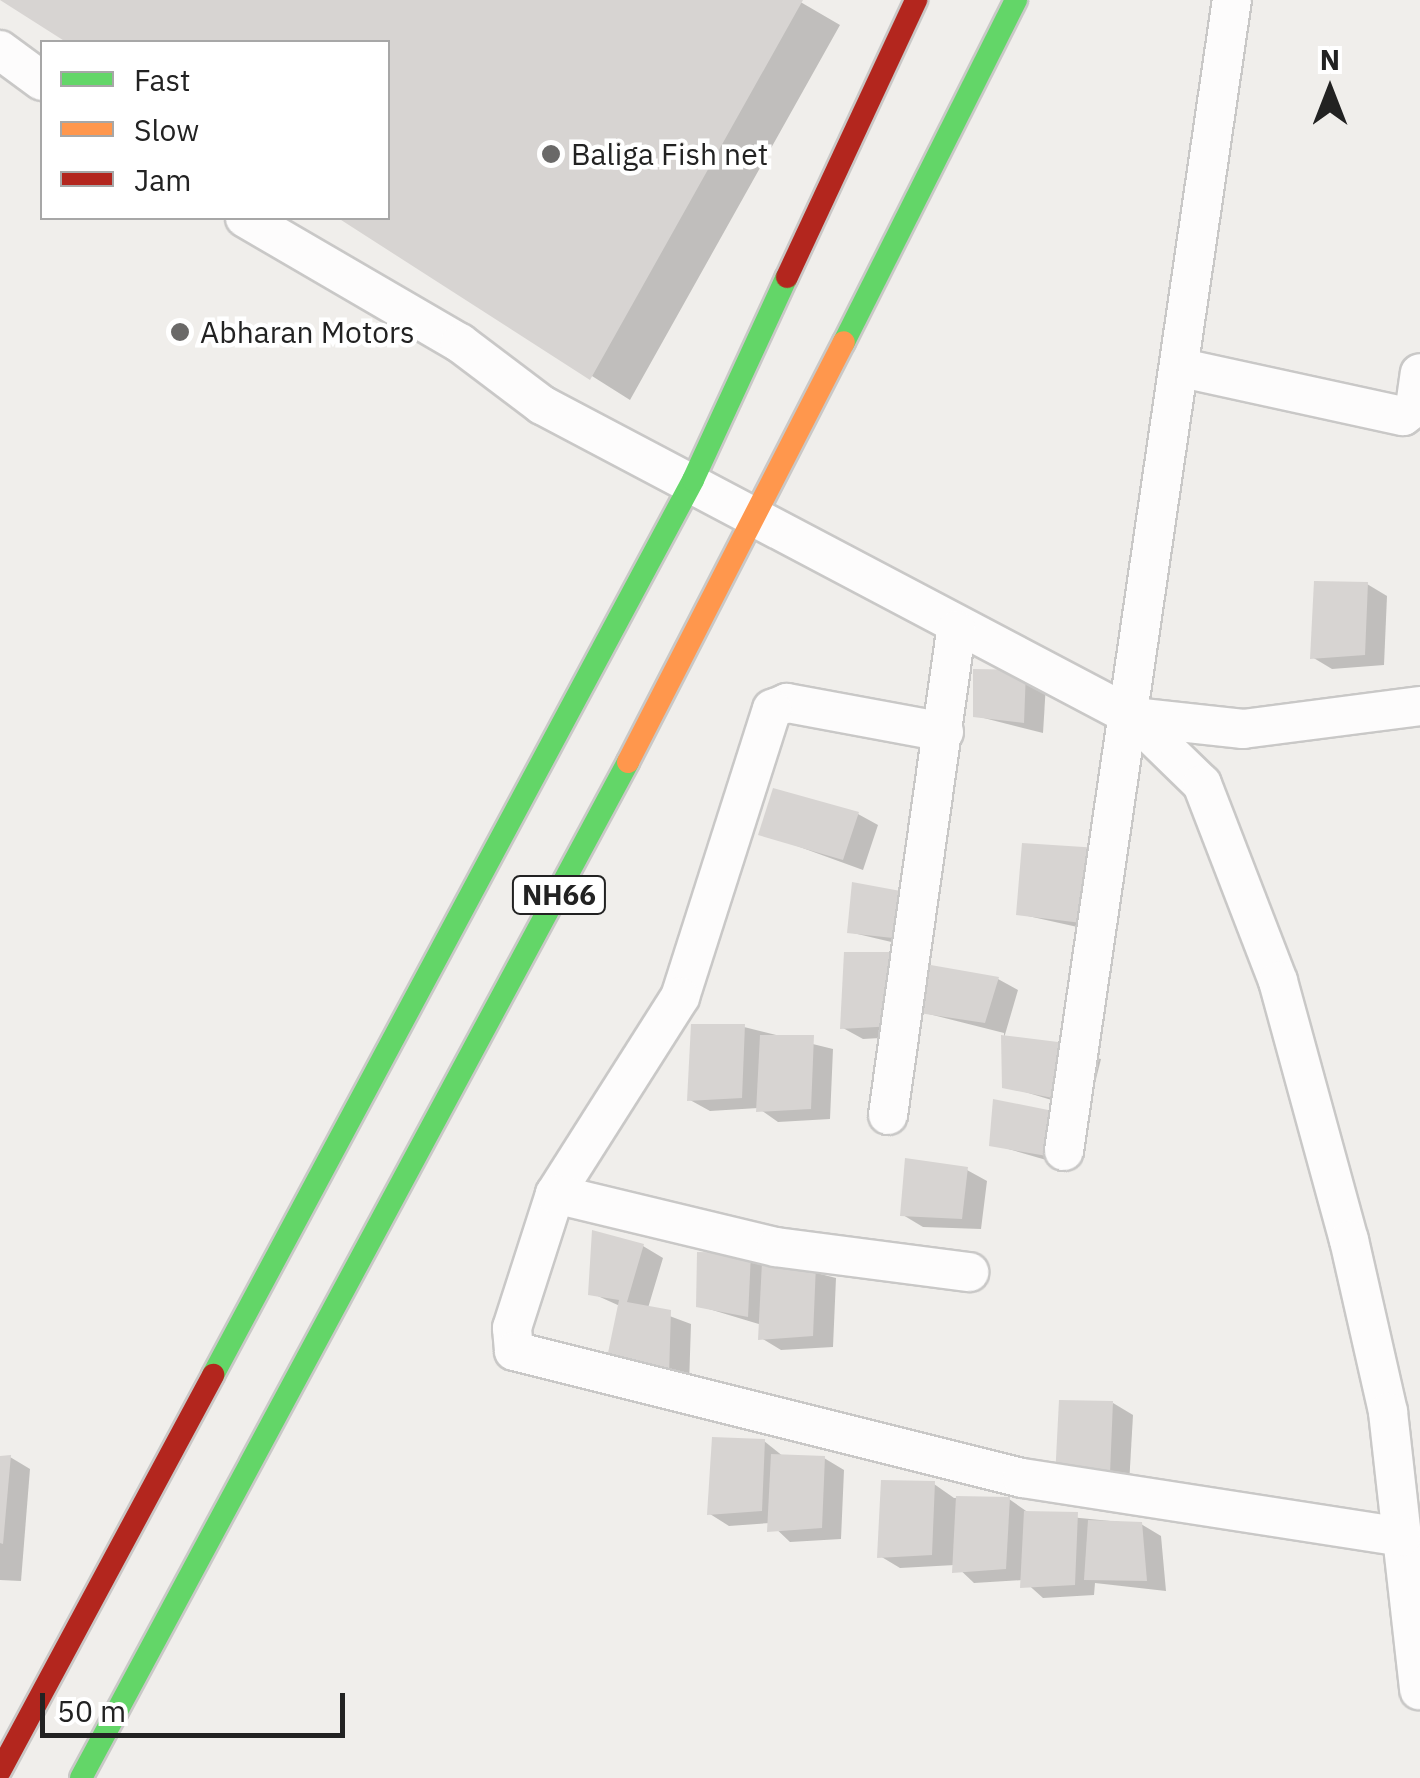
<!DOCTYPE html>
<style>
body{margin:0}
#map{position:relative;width:1420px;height:1778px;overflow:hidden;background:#f0eeeb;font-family:"IBM Plex Sans",sans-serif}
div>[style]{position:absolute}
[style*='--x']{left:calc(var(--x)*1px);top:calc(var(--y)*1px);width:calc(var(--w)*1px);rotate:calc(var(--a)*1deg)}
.shadow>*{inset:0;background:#0003}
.building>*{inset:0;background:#d7d4d2}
.roads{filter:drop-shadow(2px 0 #c9c8c7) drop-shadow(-2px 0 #c9c8c7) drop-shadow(0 2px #c9c8c7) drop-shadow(0 -2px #c9c8c7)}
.street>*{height:38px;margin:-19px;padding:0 19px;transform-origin:19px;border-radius:19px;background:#fdfcfc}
.fast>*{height:22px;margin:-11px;padding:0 11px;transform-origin:11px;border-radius:11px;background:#63d668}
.slow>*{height:22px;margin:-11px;padding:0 11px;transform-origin:11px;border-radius:11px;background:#ff974d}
.jam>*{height:22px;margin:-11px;padding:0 11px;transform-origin:11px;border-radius:11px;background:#b3261e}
.dots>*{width:28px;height:28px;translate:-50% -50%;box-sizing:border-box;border:5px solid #fff;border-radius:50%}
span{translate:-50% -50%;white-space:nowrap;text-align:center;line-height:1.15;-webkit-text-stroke:9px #fff;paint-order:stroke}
.shield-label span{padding:2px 8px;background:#fff;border:2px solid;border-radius:8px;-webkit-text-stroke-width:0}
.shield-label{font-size:28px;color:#222;font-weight:700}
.poi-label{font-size:30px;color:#222}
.left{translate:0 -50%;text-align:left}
.legend{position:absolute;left:40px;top:40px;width:350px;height:180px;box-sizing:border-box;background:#fff;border:2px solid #a7a7a7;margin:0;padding:12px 18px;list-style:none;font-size:30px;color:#222}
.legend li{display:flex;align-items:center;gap:20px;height:50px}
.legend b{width:50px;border:2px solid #a7a7a7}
.north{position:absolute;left:1280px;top:40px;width:100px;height:100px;-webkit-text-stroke:8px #fff;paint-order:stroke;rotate:0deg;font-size:28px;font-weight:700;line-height:40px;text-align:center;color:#222}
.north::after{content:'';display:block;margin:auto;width:35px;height:45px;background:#222;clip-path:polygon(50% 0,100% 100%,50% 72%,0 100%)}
.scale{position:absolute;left:40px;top:1693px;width:305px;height:45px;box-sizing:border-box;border:5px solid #222;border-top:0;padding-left:12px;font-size:30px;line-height:35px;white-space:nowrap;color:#222;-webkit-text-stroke:8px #fff;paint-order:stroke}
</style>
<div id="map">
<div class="shadow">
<div style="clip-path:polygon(5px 0,797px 0,840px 25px,630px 400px,342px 218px,388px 218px,388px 42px,71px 42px)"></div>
<div style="clip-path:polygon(1367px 584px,1387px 596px,1384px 665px,1332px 669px,1312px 657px)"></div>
<div style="clip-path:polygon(1026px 673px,1046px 684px,1043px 733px,976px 716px)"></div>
<div style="clip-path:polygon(858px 814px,878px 825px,863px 870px,761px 833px)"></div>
<div style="clip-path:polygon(1024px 845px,1109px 934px,1019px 914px)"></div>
<div style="clip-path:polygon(854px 885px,921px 949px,849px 932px)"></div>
<div style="clip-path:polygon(847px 954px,914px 1036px,863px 1039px,843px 1028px)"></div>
<div style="clip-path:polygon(998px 979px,1018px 990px,1004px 1038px,1101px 1059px,1088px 1111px,1005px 1086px,1004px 1033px,921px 1012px)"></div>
<div style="clip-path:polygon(744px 1027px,833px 1049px,830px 1119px,778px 1122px,758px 1108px,710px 1111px,690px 1100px)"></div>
<div style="clip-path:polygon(995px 1102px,1067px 1166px,991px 1144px)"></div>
<div style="clip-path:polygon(967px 1170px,987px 1181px,981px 1229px,923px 1227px,903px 1215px)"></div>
<div style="clip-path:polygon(643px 1246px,663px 1258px,648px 1308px,691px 1324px,689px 1385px,625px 1388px,620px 1306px,591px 1293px)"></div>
<div style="clip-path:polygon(750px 1256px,836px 1278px,833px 1347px,781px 1350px,761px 1338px,762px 1325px,699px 1306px)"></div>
<div style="clip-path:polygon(1113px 1403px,1133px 1415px,1129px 1485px,1078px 1488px)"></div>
<div style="clip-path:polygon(764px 1441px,784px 1457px,824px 1458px,844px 1470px,841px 1539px,790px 1542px,770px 1523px,729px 1526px,710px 1514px)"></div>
<div style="clip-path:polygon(10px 1457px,30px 1469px,21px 1581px,0 1580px,0 1458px)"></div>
<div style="clip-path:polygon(934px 1484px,954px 1498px,1009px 1499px,1029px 1513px,1141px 1524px,1161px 1536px,1166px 1591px,1095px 1583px,1094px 1595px,1043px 1598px,1023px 1580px,974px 1583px,955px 1565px,900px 1568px,880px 1556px)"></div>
</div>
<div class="building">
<div style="clip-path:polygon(0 0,803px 0,590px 380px,338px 218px,388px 218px,388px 42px,66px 42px)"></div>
<div style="clip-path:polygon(1314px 581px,1368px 582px,1365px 655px,1310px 659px)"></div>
<div style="clip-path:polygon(973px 669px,1026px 670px,1024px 723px,973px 717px)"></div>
<div style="clip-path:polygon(773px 788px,859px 812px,843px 860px,758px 835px)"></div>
<div style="clip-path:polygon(1022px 843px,1099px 848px,1090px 924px,1016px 915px)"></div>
<div style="clip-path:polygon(852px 882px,906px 892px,902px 939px,847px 933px)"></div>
<div style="clip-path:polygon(844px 952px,898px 952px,895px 1026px,840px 1029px)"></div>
<div style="clip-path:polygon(925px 964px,999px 977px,985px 1023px,919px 1013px)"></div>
<div style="clip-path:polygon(691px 1024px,745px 1024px,742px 1098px,687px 1101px)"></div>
<div style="clip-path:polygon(760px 1035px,814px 1035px,811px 1109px,756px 1112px)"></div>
<div style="clip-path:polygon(1001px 1035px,1082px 1045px,1068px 1101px,1002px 1088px)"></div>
<div style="clip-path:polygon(993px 1099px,1058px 1112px,1047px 1156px,989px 1146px)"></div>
<div style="clip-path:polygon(905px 1158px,968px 1167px,962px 1219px,900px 1216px)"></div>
<div style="clip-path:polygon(592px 1230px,644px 1244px,627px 1302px,671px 1310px,669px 1375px,603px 1377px,619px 1300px,588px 1295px)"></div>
<div style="clip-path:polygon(697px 1252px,751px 1253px,748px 1317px,696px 1307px)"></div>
<div style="clip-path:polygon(762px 1262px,816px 1264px,813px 1336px,758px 1340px)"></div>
<div style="clip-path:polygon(1059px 1400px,1113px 1401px,1110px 1474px,1055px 1478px)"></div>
<div style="clip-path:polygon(712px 1437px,765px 1439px,762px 1511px,707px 1515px)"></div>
<div style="clip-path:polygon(771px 1454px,825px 1456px,822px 1528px,767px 1532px)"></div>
<div style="clip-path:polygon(11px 1455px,3px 1544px,0 1543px,0 1456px)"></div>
<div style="clip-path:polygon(881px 1480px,935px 1481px,932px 1555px,877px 1558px)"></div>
<div style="clip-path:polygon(956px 1496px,1010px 1497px,1006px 1569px,952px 1573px)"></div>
<div style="clip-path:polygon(1024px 1511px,1078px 1512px,1075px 1585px,1020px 1588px)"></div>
<div style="clip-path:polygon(1088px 1520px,1142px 1522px,1147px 1581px,1084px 1580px)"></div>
</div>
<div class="roads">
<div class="street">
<div style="--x:0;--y:50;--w:52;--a:36.4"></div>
<div style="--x:245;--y:218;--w:249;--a:30.2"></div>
<div style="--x:460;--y:343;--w:103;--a:37.1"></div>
<div style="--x:542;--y:405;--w:668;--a:27.83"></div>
<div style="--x:1133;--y:717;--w:96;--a:44.2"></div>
<div style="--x:1202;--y:784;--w:211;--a:68.9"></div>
<div style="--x:1278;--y:981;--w:269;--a:74.7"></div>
<div style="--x:1349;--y:1240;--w:176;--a:77.2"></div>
<div style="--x:1388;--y:1412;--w:280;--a:83.6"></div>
<div style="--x:1182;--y:368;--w:226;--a:12.3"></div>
<div style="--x:1403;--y:416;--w:15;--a:-37"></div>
<div style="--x:1415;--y:407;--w:34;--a:-82"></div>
<div style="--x:1133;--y:717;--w:111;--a:6.2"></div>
<div style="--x:1243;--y:729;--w:178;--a:-7.4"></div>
<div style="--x:944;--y:732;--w:160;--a:-169.5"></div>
<div style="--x:787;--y:703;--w:16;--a:158"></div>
<div style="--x:772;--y:709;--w:302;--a:107.7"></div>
<div style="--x:680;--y:997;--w:233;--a:122.4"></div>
<div style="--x:555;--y:1194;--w:141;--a:107.8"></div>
<div style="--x:512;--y:1328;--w:23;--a:85"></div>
<div style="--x:514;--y:1351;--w:524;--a:14.04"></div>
<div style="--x:1022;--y:1478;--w:384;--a:8.8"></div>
<div style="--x:888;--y:1115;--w:490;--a:-82"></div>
<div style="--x:1064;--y:1151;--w:1163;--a:-81.7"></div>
<div style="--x:555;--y:1194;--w:227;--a:13.5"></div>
<div style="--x:776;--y:1247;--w:195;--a:7.4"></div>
</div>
<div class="fast">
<div style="--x:844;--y:342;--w:383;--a:-63.3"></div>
<div style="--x:213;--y:1375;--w:1016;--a:-61.79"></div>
<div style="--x:693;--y:480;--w:224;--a:-65.2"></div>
<div style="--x:81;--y:1778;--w:1154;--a:-61.7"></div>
</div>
<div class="slow">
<div style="--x:628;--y:762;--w:472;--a:-62.8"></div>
</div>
<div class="jam">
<div style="--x:787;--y:277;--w:306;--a:-65"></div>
<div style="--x:0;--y:1771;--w:450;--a:-61.7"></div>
</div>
</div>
<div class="dots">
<div style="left:551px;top:154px;background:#6a6968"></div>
<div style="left:180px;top:332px;background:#6a6968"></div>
</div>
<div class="shield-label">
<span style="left:559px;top:895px">NH66</span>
</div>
<div class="poi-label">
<span class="left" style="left:571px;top:154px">Baliga Fish net</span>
<span class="left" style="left:200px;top:332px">Abharan Motors</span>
</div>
<ul class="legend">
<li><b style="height:12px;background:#63d668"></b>Fast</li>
<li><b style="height:12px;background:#ff974d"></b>Slow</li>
<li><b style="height:12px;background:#b3261e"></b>Jam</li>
</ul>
<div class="north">N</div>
<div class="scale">50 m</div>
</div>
